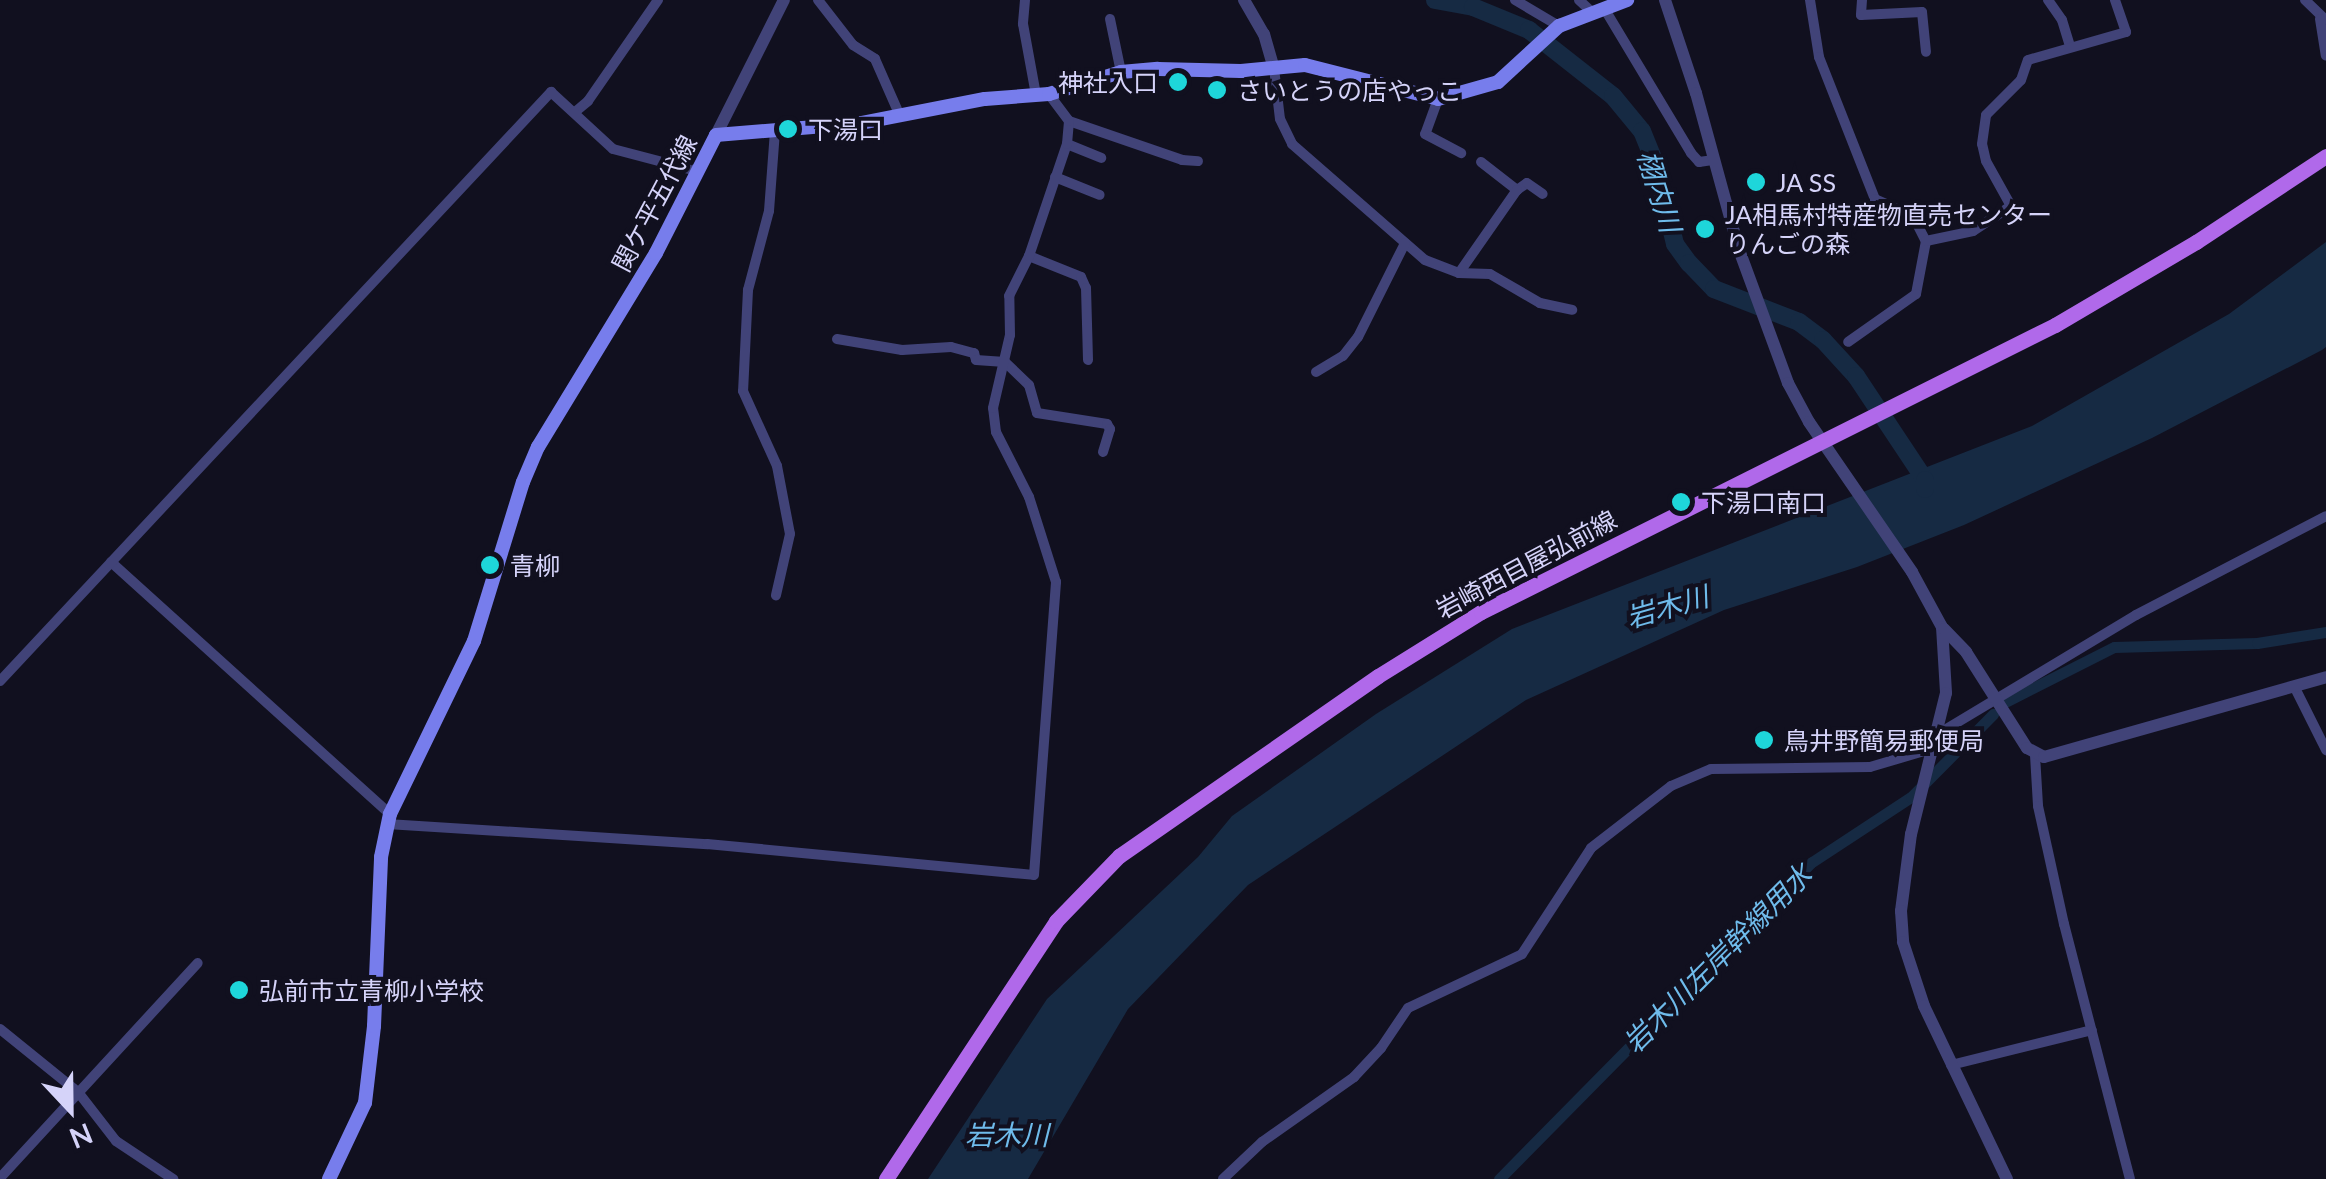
<!DOCTYPE html>
<meta charset="utf-8">
<style>
body{margin:0}
#map{position:relative;width:2326px;height:1179px;overflow:hidden;background:#11101f;font-family:Lato,"Noto Sans JP",sans-serif}
div>[style]{position:absolute}
[style*='--x']{left:calc(var(--x)*1px);top:calc(var(--y)*1px);width:calc(var(--w)*1px);rotate:calc(var(--a)*1deg)}
.water>*{inset:0;background:#162a43}
.canal>*{height:11px;margin:-5.5px;padding:0 5.5px;transform-origin:5.5px;border-radius:5.5px;background:#162a43}
.river>*{height:18px;margin:-9px;padding:0 9px;transform-origin:9px;border-radius:9px;background:#162a43}
.minor>*{height:10px;margin:-5px;padding:0 5px;transform-origin:5px;border-radius:5px;background:#414378}
.tertiary>*{height:12px;margin:-6px;padding:0 6px;transform-origin:6px;border-radius:6px;background:#414378}
.secondary>*{height:14px;margin:-7px;padding:0 7px;transform-origin:7px;border-radius:7px;background:#777dec}
.primary>*{height:15px;margin:-7.5px;padding:0 7.5px;transform-origin:7.5px;border-radius:7.5px;background:#b069ea}
.dots>*{width:28px;height:28px;translate:-50% -50%;box-sizing:border-box;border:5px solid #11101f;border-radius:50%}
span{translate:-50% -50%;white-space:nowrap;text-align:center;line-height:1.15;-webkit-text-stroke:8px #11101f;paint-order:stroke}
.poi-label{font-size:25px;color:#d5d3f9}
.right{translate:-100% -50%;text-align:right}
.left{translate:0 -50%;text-align:left}
.street-label{font-size:25px;color:#d5d3f9}
.water-label{font-size:28px;color:#6fbbeb;font-style:italic}
.north{position:absolute;left:20px;top:1059px;width:100px;height:100px;-webkit-text-stroke:8px #11101f;paint-order:stroke;rotate:158deg;font-size:28px;font-weight:700;line-height:40px;text-align:center;color:#d5d3f9}
.north::after{content:'';display:block;margin:auto;width:35px;height:45px;background:#d5d3f9;clip-path:polygon(50% 0,100% 100%,50% 72%,0 100%)}
</style>
<div id="map">
<div class="water">
<div style="clip-path:polygon(2326px 242px,2326px 347px,2322px 350px,2152px 438px,1964px 525px,1857px 567px,1724px 610px,1526px 700px,1248px 885px,1128px 1009px,1028px 1179px,928px 1179px,1047px 999px,1198px 857px,1232px 816px,1376px 714px,1512px 629px,2032px 426px,2229px 314px)"></div>
</div>
<div class="canal">
<div style="--x:2007;--y:701;--w:120;--a:-26.8"></div>
<div style="--x:2114;--y:647;--w:143;--a:-1.6"></div>
<div style="--x:2257;--y:643;--w:70;--a:-9.1"></div>
<div style="--x:1499;--y:1179;--w:445;--a:-45.4"></div>
<div style="--x:1812;--y:862;--w:118;--a:-33.3"></div>
<div style="--x:1911;--y:797;--w:117;--a:-45.3"></div>
</div>
<div class="river">
<div style="--x:1435;--y:0;--w:39;--a:10"></div>
<div style="--x:1473;--y:7;--w:61;--a:22.3"></div>
<div style="--x:1529;--y:30;--w:107;--a:38.2"></div>
<div style="--x:1613;--y:96;--w:45;--a:50.4"></div>
<div style="--x:1642;--y:131;--w:38;--a:68"></div>
<div style="--x:1656;--y:166;--w:80;--a:76.3"></div>
<div style="--x:1675;--y:244;--w:24;--a:54"></div>
<div style="--x:1689;--y:263;--w:36;--a:46"></div>
<div style="--x:1714;--y:289;--w:91;--a:21.2"></div>
<div style="--x:1799;--y:322;--w:30;--a:37"></div>
<div style="--x:1823;--y:340;--w:49;--a:47.5"></div>
<div style="--x:1856;--y:376;--w:125;--a:56.4"></div>
<div style="--x:1925;--y:480;--w:9;--a:90"></div>
</div>
<div class="minor">
<div style="--x:818;--y:0;--w:57;--a:52.1"></div>
<div style="--x:853;--y:45;--w:26;--a:32"></div>
<div style="--x:875;--y:59;--w:62;--a:66.3"></div>
<div style="--x:1025;--y:0;--w:24;--a:95"></div>
<div style="--x:1023;--y:24;--w:72;--a:79.6"></div>
<div style="--x:1515;--y:0;--w:51;--a:30.6"></div>
<div style="--x:1579;--y:0;--w:16;--a:43"></div>
<div style="--x:1810;--y:0;--w:58;--a:81"></div>
<div style="--x:1819;--y:57;--w:153;--a:68.5"></div>
<div style="--x:1875;--y:199;--w:42;--a:24.1"></div>
<div style="--x:1913;--y:216;--w:28;--a:63"></div>
<div style="--x:1926;--y:241;--w:54;--a:100.7"></div>
<div style="--x:1916;--y:294;--w:83;--a:144.8"></div>
<div style="--x:1862;--y:0;--w:15;--a:94"></div>
<div style="--x:1861;--y:15;--w:61;--a:-2.8"></div>
<div style="--x:1922;--y:12;--w:40;--a:84.3"></div>
<div style="--x:2048;--y:0;--w:24;--a:55"></div>
<div style="--x:2062;--y:20;--w:28;--a:73"></div>
<div style="--x:2305;--y:0;--w:28;--a:44"></div>
<div style="--x:1604;--y:8;--w:169;--a:59"></div>
<div style="--x:1691;--y:153;--w:12;--a:48"></div>
<div style="--x:1699;--y:162;--w:15;--a:-8"></div>
<div style="--x:1110;--y:19;--w:54;--a:78.3"></div>
<div style="--x:2320;--y:19;--w:37;--a:81"></div>
<div style="--x:1274;--y:68;--w:51;--a:83.3"></div>
<div style="--x:1280;--y:119;--w:28;--a:64"></div>
<div style="--x:1292;--y:144;--w:176;--a:41.1"></div>
<div style="--x:1425;--y:260;--w:36;--a:21"></div>
<div style="--x:1459;--y:273;--w:31;--a:2"></div>
<div style="--x:1490;--y:274;--w:58;--a:30.1"></div>
<div style="--x:1540;--y:303;--w:33;--a:12"></div>
<div style="--x:1438;--y:99;--w:37;--a:110"></div>
<div style="--x:1425;--y:134;--w:41;--a:27.8"></div>
<div style="--x:575;--y:112;--w:17;--a:-40"></div>
<div style="--x:588;--y:101;--w:123;--a:-55.3"></div>
<div style="--x:1069;--y:121;--w:120;--a:19"></div>
<div style="--x:1182;--y:160;--w:16;--a:4"></div>
<div style="--x:775;--y:131;--w:80;--a:94.3"></div>
<div style="--x:769;--y:211;--w:82;--a:104.9"></div>
<div style="--x:748;--y:290;--w:101;--a:92.8"></div>
<div style="--x:743;--y:391;--w:82;--a:65.6"></div>
<div style="--x:777;--y:466;--w:69;--a:79.2"></div>
<div style="--x:790;--y:534;--w:63;--a:102.9"></div>
<div style="--x:1067;--y:144;--w:37;--a:22"></div>
<div style="--x:1481;--y:162;--w:46;--a:37.9"></div>
<div style="--x:1517;--y:190;--w:12;--a:-35"></div>
<div style="--x:1527;--y:183;--w:19;--a:35"></div>
<div style="--x:1055;--y:177;--w:48;--a:21.8"></div>
<div style="--x:1926;--y:241;--w:48;--a:-12"></div>
<div style="--x:1973;--y:231;--w:45;--a:-33.3"></div>
<div style="--x:2011;--y:206;--w:51;--a:-119.1"></div>
<div style="--x:1986;--y:161;--w:17;--a:-103"></div>
<div style="--x:1982;--y:144;--w:29;--a:-82"></div>
<div style="--x:1986;--y:115;--w:49;--a:-45"></div>
<div style="--x:2021;--y:80;--w:21;--a:-71"></div>
<div style="--x:2028;--y:60;--w:102;--a:-15.9"></div>
<div style="--x:2126;--y:32;--w:34;--a:-109"></div>
<div style="--x:1029;--y:256;--w:56;--a:22"></div>
<div style="--x:1081;--y:277;--w:12;--a:66"></div>
<div style="--x:1086;--y:288;--w:72;--a:88.4"></div>
<div style="--x:1459;--y:273;--w:101;--a:-55.1"></div>
<div style="--x:837;--y:339;--w:66;--a:9.6"></div>
<div style="--x:902;--y:350;--w:49;--a:-3.5"></div>
<div style="--x:951;--y:347;--w:24;--a:15"></div>
<div style="--x:974;--y:353;--w:7;--a:74"></div>
<div style="--x:976;--y:360;--w:29;--a:4"></div>
<div style="--x:1005;--y:362;--w:33;--a:44"></div>
<div style="--x:1029;--y:385;--w:29;--a:74"></div>
<div style="--x:1037;--y:413;--w:71;--a:8.9"></div>
<div style="--x:1107;--y:424;--w:6;--a:59"></div>
<div style="--x:1110;--y:429;--w:24;--a:107"></div>
<div style="--x:1316;--y:372;--w:31;--a:-31"></div>
<div style="--x:1343;--y:356;--w:24;--a:-52"></div>
<div style="--x:1358;--y:337;--w:105;--a:-63.4"></div>
<div style="--x:111;--y:562;--w:376;--a:42.1"></div>
<div style="--x:0;--y:681;--w:807;--a:-46.91"></div>
<div style="--x:551;--y:92;--w:84;--a:42.6"></div>
<div style="--x:613;--y:149;--w:87;--a:14.7"></div>
<div style="--x:2294;--y:686;--w:72;--a:63.4"></div>
<div style="--x:1938;--y:734;--w:231;--a:-31"></div>
<div style="--x:2136;--y:615;--w:214;--a:-27.5"></div>
<div style="--x:2035;--y:755;--w:51;--a:86.6"></div>
<div style="--x:2038;--y:806;--w:121;--a:77.6"></div>
<div style="--x:2064;--y:924;--w:263;--a:75.5"></div>
<div style="--x:387;--y:824;--w:321;--a:3.6"></div>
<div style="--x:707;--y:844;--w:328;--a:5.4"></div>
<div style="--x:1034;--y:875;--w:294;--a:-85.7"></div>
<div style="--x:1056;--y:582;--w:89;--a:-107.6"></div>
<div style="--x:1029;--y:497;--w:73;--a:-116.9"></div>
<div style="--x:996;--y:432;--w:24;--a:-97"></div>
<div style="--x:993;--y:408;--w:75;--a:-76.9"></div>
<div style="--x:1010;--y:335;--w:39;--a:-91"></div>
<div style="--x:1009;--y:296;--w:45;--a:-63.4"></div>
<div style="--x:1029;--y:256;--w:118;--a:-71.3"></div>
<div style="--x:1067;--y:144;--w:23;--a:-85"></div>
<div style="--x:1069;--y:121;--w:34;--a:-127"></div>
<div style="--x:0;--y:1029;--w:100;--a:38.9"></div>
<div style="--x:78;--y:1092;--w:62;--a:52.2"></div>
<div style="--x:116;--y:1141;--w:69;--a:33.7"></div>
<div style="--x:1951;--y:1065;--w:145;--a:-13.9"></div>
<div style="--x:0;--y:1178;--w:292;--a:-47.4"></div>
<div style="--x:1223;--y:1179;--w:54;--a:-43.5"></div>
<div style="--x:1262;--y:1142;--w:113;--a:-35.2"></div>
<div style="--x:1354;--y:1077;--w:40;--a:-47"></div>
<div style="--x:1381;--y:1048;--w:48;--a:-56"></div>
<div style="--x:1408;--y:1008;--w:126;--a:-25.3"></div>
<div style="--x:1522;--y:954;--w:126;--a:-56.9"></div>
<div style="--x:1591;--y:848;--w:101;--a:-37.8"></div>
<div style="--x:1671;--y:786;--w:43;--a:-23"></div>
<div style="--x:1711;--y:769;--w:159;--a:-0.7"></div>
<div style="--x:1870;--y:767;--w:67;--a:-16.5"></div>
</div>
<div class="tertiary">
<div style="--x:1244;--y:0;--w:39;--a:60"></div>
<div style="--x:1264;--y:34;--w:35;--a:74"></div>
<div style="--x:1665;--y:0;--w:98;--a:71.6"></div>
<div style="--x:1696;--y:93;--w:160;--a:74.7"></div>
<div style="--x:1738;--y:247;--w:145;--a:69.8"></div>
<div style="--x:1788;--y:383;--w:44;--a:61.7"></div>
<div style="--x:1809;--y:422;--w:182;--a:55.5"></div>
<div style="--x:1912;--y:572;--w:63;--a:61.4"></div>
<div style="--x:1942;--y:627;--w:66;--a:86.5"></div>
<div style="--x:1946;--y:693;--w:145;--a:103.9"></div>
<div style="--x:1911;--y:834;--w:78;--a:97.4"></div>
<div style="--x:1901;--y:911;--w:31;--a:86"></div>
<div style="--x:1903;--y:942;--w:67;--a:71.8"></div>
<div style="--x:1924;--y:1006;--w:192;--a:64.4"></div>
<div style="--x:716;--y:135;--w:151;--a:-63.3"></div>
<div style="--x:1944;--y:629;--w:32;--a:46"></div>
<div style="--x:1966;--y:652;--w:114;--a:57.6"></div>
<div style="--x:2027;--y:748;--w:19;--a:28"></div>
<div style="--x:2044;--y:757;--w:293;--a:-15.8"></div>
</div>
<div class="secondary">
<div style="--x:329;--y:1179;--w:84;--a:-64.7"></div>
<div style="--x:365;--y:1103;--w:78;--a:-83.3"></div>
<div style="--x:374;--y:1026;--w:169;--a:-87.6"></div>
<div style="--x:381;--y:857;--w:44;--a:-78.2"></div>
<div style="--x:390;--y:814;--w:192;--a:-64.1"></div>
<div style="--x:474;--y:641;--w:166;--a:-72.9"></div>
<div style="--x:523;--y:482;--w:38;--a:-67"></div>
<div style="--x:538;--y:447;--w:227;--a:-58.7"></div>
<div style="--x:656;--y:253;--w:132;--a:-63"></div>
<div style="--x:716;--y:135;--w:145;--a:-4.7"></div>
<div style="--x:861;--y:123;--w:126;--a:-11"></div>
<div style="--x:985;--y:99;--w:64;--a:-4.5"></div>
<div style="--x:1049;--y:94;--w:75;--a:-17"></div>
<div style="--x:1121;--y:72;--w:37;--a:-5"></div>
<div style="--x:1158;--y:69;--w:83;--a:1.4"></div>
<div style="--x:1241;--y:71;--w:64;--a:-5.4"></div>
<div style="--x:1305;--y:65;--w:137;--a:14.3"></div>
<div style="--x:1438;--y:99;--w:62;--a:-15.8"></div>
<div style="--x:1498;--y:82;--w:83;--a:-42.6"></div>
<div style="--x:1559;--y:26;--w:73;--a:-20.9"></div>
</div>
<div class="primary">
<div style="--x:886;--y:1179;--w:309;--a:-56.6"></div>
<div style="--x:1056;--y:921;--w:91;--a:-45.9"></div>
<div style="--x:1119;--y:856;--w:315;--a:-34.8"></div>
<div style="--x:1378;--y:676;--w:121;--a:-31.9"></div>
<div style="--x:1481;--y:612;--w:642;--a:-26.57"></div>
<div style="--x:2055;--y:325;--w:164;--a:-30.5"></div>
<div style="--x:2196;--y:242;--w:156;--a:-33.5"></div>
</div>
<div class="dots">
<div style="left:1178px;top:82px;background:#1ed6da"></div>
<div style="left:1217px;top:90px;background:#1ed6da"></div>
<div style="left:788px;top:129px;background:#1ed6da"></div>
<div style="left:1756px;top:182px;background:#1ed6da"></div>
<div style="left:1705px;top:229px;background:#1ed6da"></div>
<div style="left:1681px;top:502px;background:#1ed6da"></div>
<div style="left:490px;top:565px;background:#1ed6da"></div>
<div style="left:1764px;top:740px;background:#1ed6da"></div>
<div style="left:239px;top:990px;background:#1ed6da"></div>
</div>
<div class="poi-label">
<span class="right" style="left:1158px;top:82px">神社入口</span>
<span class="left" style="left:1237px;top:90px">さいとうの店やっこ</span>
<span class="left" style="left:808px;top:129px">下湯口</span>
<span class="left" style="left:1776px;top:182px">JA SS</span>
<span class="left" style="left:1725px;top:229px">JA相馬村特産物直売センター<br>りんごの森</span>
<span class="left" style="left:1701px;top:502px">下湯口南口</span>
<span class="left" style="left:510px;top:565px">青柳</span>
<span class="left" style="left:1784px;top:740px">鳥井野簡易郵便局</span>
<span class="left" style="left:259px;top:990px">弘前市立青柳小学校</span>
</div>
<div class="street-label">
<span style="left:654px;top:203px;rotate:-62deg">関ケ平五代線</span>
<span style="left:1526px;top:564px;rotate:-28deg">岩崎西目屋弘前線</span>
</div>
<div class="water-label">
<span style="left:1660px;top:191px;rotate:73deg">栩内川</span>
<span style="left:1667px;top:606px;rotate:-16deg">岩木川</span>
<span style="left:1717px;top:958px;rotate:-45deg">岩木川左岸幹線用水</span>
<span style="left:1007px;top:1134px">岩木川</span>
</div>
<div class="north">N</div>
</div>
